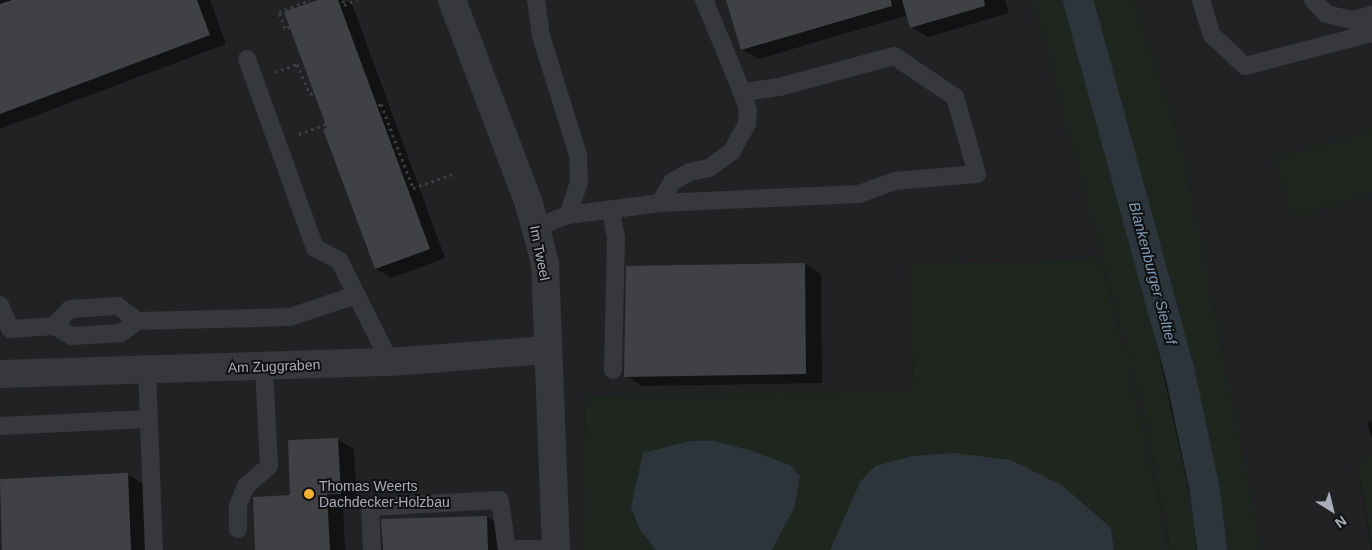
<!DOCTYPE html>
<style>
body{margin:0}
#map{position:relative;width:1372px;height:550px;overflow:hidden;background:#161618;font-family:Arial,sans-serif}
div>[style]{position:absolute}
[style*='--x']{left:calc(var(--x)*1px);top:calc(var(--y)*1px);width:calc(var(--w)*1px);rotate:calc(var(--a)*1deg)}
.built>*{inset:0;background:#222225}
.green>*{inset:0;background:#1e261f}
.water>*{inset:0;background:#2c353c}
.shadow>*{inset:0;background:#0007}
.canal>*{height:30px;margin:-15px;padding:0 15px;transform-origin:15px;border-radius:15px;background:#2c353c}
.building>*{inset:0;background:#404145}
.path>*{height:3px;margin-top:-1.5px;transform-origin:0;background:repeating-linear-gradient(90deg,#3d3f44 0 2.5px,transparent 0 6.5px)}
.lane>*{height:18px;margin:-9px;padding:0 9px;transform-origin:9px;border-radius:9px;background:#37383d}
.street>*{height:28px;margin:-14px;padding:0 14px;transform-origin:14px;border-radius:14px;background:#37383d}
.dots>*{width:14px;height:14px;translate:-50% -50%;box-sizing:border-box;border:2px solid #111113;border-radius:50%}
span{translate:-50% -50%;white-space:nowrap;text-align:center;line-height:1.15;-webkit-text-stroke:4px #111113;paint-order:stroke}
.street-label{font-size:14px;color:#a8adb8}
.poi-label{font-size:14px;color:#a8adb8}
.left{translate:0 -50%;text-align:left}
.water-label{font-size:15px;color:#7f9bb3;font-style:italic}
.north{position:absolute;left:1307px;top:485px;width:50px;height:50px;-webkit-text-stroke:4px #111113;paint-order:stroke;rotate:144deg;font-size:14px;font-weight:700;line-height:20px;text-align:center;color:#a8adb8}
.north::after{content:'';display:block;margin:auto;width:18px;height:22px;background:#a8adb8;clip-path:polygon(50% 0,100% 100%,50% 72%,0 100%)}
</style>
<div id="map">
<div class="built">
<div style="clip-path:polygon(0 0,1033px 0,1139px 393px,1168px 531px,1169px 550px,1166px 550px,1165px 532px,1131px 377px,1100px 259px,910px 264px,913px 391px,585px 396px,582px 550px,0 550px)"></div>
<div style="clip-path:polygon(1134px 0,1372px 0,1372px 131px,1275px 159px,1292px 217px,1372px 193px,1372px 456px,1357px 461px,1372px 550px,1262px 550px,1182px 147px)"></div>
</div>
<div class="green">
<div style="clip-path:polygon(1033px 0,1069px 0,1084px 50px,1132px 235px,1192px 504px,1196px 550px,1169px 550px,1168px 531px,1139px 393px)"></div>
<div style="clip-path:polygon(1086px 0,1134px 0,1182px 147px,1262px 550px,1218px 550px,1199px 431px,1118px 108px)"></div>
<div style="clip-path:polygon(1372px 131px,1372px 193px,1292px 217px,1275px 159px)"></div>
<div style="clip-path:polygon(1100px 259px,1131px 377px,1165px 532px,1166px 550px,1114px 550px,1111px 528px,843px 523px,830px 550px,772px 550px,794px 509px,640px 530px,656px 550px,582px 550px,585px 396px,913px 391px,910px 264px)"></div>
<div style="clip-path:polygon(1372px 456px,1372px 546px,1357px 460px)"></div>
</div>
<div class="water">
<div style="clip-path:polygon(690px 441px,714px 441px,749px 450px,790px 465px,800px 476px,794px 509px,772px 550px,656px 550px,640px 530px,631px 507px,643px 453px)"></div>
<div style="clip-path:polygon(954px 453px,1011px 460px,1063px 486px,1111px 528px,1114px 550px,830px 550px,860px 482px,875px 466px,912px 456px)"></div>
</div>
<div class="shadow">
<div style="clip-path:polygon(0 0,210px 0,226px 44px,0 129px)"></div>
<div style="clip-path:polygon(322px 0,344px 0,352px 4px,445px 258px,392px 278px,376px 269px,329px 128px)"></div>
<div style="clip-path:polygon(728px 0,1005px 0,1009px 13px,928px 37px,911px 27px,908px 15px,759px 59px,742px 50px)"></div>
<div style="clip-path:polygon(805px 264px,821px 274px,822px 383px,642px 386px,626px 376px)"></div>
<div style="clip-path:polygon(1372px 421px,1372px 439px,1367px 423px)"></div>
<div style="clip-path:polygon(338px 440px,354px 449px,357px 502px,343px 503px,345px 550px,256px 550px,291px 496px)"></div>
<div style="clip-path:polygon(128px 475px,144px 484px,147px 550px,3px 550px)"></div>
<div style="clip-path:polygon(487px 517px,503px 527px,504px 550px,382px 550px,382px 520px)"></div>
</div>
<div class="canal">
<div style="--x:1078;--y:0;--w:387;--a:74.7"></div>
<div style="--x:1180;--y:373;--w:121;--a:78"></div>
<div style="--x:1205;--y:491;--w:59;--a:83.2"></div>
</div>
<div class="building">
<div style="clip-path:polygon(12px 0,197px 0,210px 35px,0 114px,0 4px)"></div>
<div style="clip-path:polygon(318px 0,338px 0,430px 249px,375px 269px,323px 129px,327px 128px,284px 12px)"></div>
<div style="clip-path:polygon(726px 0,891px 0,892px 6px,741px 50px)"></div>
<div style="clip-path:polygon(902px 0,984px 0,985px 6px,910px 28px)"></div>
<div style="clip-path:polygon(805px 263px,806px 374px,624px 377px,626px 266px)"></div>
<div style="clip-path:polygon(338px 438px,341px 494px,327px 494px,330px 550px,255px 550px,253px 497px,290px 495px,288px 440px)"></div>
<div style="clip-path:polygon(128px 473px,131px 550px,2px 550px,0 479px)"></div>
<div style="clip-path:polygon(487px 516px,488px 550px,383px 550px,381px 519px)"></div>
</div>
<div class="path">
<div style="--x:343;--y:0;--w:5;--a:79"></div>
<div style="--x:344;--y:5;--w:14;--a:-21"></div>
<div style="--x:290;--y:27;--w:5;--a:169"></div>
<div style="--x:285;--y:28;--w:17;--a:-111"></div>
<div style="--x:279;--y:12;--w:33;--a:-21"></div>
<div style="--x:275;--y:72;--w:23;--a:-20"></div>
<div style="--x:297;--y:64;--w:33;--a:67"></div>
<div style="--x:310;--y:94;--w:47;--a:-21.1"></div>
<div style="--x:354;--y:77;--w:35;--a:68"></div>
<div style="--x:299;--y:134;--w:87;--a:-20.1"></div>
<div style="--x:381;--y:104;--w:90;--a:69.1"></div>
<div style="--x:413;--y:188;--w:42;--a:-19.3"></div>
</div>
<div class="lane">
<div style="--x:536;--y:0;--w:36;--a:82"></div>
<div style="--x:541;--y:36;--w:125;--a:72.7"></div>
<div style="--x:578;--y:155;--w:27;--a:88"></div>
<div style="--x:579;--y:182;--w:35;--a:108"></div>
<div style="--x:1201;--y:0;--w:37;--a:73"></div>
<div style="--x:1212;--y:35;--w:45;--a:43.2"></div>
<div style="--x:1245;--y:66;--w:131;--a:-14.6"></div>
<div style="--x:1313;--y:0;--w:19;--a:47"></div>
<div style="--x:1326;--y:14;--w:28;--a:13"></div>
<div style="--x:1353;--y:20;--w:20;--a:-15"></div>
<div style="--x:247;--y:59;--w:201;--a:70.2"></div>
<div style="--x:315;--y:248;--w:27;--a:27"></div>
<div style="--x:339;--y:260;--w:114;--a:63.4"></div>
<div style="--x:660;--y:203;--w:24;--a:-60"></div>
<div style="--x:672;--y:182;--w:20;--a:-30"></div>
<div style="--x:689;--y:172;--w:20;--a:-11"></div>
<div style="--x:709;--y:168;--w:29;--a:-36"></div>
<div style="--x:732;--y:151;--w:31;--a:-61"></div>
<div style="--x:747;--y:124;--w:14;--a:-86"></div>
<div style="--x:748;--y:110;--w:19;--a:-108"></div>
<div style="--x:742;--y:92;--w:100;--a:-112.4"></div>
<div style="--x:611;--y:210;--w:28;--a:80"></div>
<div style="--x:616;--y:238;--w:132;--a:91.3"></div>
<div style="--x:535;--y:228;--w:35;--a:-22"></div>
<div style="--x:568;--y:215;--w:93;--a:-7.4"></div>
<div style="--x:660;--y:203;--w:199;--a:-2.6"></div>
<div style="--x:859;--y:194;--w:38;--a:-20"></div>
<div style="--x:895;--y:181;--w:82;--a:-4.9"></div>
<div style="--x:977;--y:174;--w:80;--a:-105.9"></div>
<div style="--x:955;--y:97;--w:73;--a:-146.1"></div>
<div style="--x:894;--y:56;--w:119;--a:164.9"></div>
<div style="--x:779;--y:87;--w:37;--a:172"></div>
<div style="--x:0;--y:305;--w:26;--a:67"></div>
<div style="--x:10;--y:329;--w:44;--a:-3.9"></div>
<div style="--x:54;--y:326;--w:21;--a:29"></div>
<div style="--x:72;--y:336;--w:49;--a:-3.5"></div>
<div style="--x:121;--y:333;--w:20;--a:-37"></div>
<div style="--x:137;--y:321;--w:153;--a:-1.5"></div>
<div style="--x:290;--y:317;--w:70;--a:-18.4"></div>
<div style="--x:54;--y:326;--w:23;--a:-47"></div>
<div style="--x:70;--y:309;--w:48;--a:-3.6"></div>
<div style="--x:118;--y:306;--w:24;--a:38"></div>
<div style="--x:147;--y:370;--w:180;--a:87.8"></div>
<div style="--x:0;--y:426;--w:148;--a:-2.7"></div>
<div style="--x:238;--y:529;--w:24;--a:-90"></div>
<div style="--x:238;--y:505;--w:21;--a:-67"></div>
<div style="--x:246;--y:486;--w:30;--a:-41"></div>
<div style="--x:269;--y:466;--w:100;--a:-92.9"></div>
<div style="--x:507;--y:549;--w:49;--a:0"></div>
<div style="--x:372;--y:550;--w:43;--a:-92.7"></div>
<div style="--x:370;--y:507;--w:130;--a:-3.1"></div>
<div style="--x:500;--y:500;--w:50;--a:82"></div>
</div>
<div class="street">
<div style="--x:452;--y:0;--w:218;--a:69.3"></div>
<div style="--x:529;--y:204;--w:61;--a:74.8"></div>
<div style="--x:545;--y:263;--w:287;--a:87.8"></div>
<div style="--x:0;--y:374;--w:390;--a:-1.8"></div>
<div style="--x:390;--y:362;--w:157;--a:-4.4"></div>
</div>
<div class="dots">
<div style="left:309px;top:494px;background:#f2b134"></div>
</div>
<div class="street-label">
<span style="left:540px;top:253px;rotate:79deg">Im Tweel</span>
<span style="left:274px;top:366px;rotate:-2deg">Am Zuggraben</span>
</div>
<div class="poi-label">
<span class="left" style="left:319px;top:494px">Thomas Weerts<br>Dachdecker-Holzbau</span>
</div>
<div class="water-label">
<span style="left:1153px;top:273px;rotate:75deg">Blankenburger Sieltief</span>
</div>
<div class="north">N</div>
</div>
